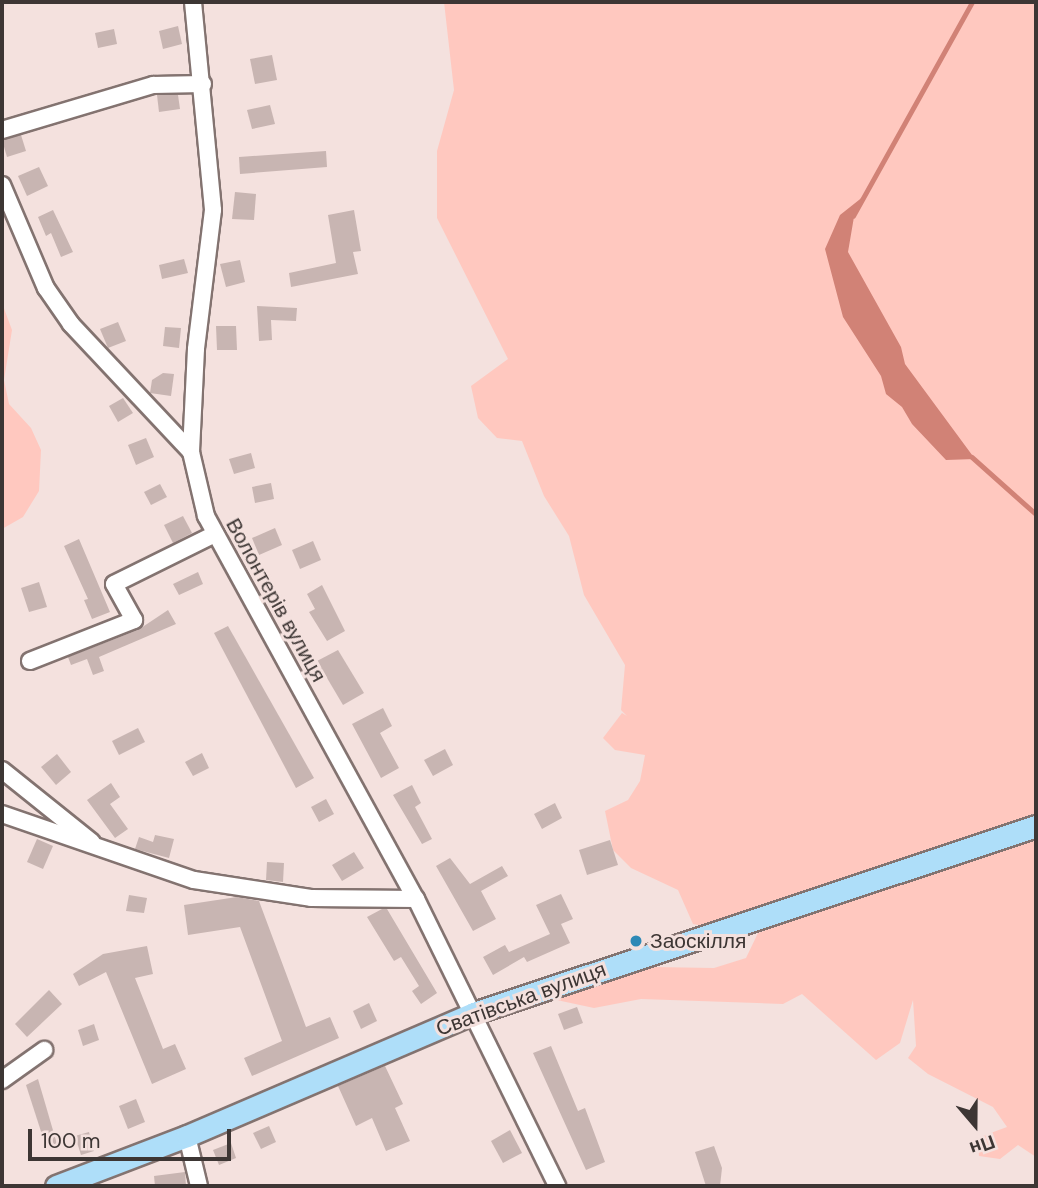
<!DOCTYPE html>
<meta charset="utf-8">
<style>
body{margin:0}
#map{position:relative;width:1038px;height:1188px;overflow:hidden;background:#f4e1de;font-family:"DM Sans",sans-serif}
div>[style]{position:absolute}
[style*='--x']{left:calc(var(--x)*1px);top:calc(var(--y)*1px);width:calc(var(--w)*1px);rotate:calc(var(--a)*1deg)}
.green>*{inset:0;background:#ffc8bf}
.water>*{inset:0;background:#d18276}
.stream>*{height:4.5px;margin:-2.25px;padding:0 2.25px;transform-origin:2.25px;border-radius:2.25px;background:#d18276}
.building>*{inset:0;background:#c8b5b2}
.roads{filter:drop-shadow(2px 0 #837370) drop-shadow(-2px 0 #837370) drop-shadow(0 2px #837370) drop-shadow(0 -2px #837370)}
.minor>*{height:16px;margin:-8px;padding:0 8px;transform-origin:8px;border-radius:8px;background:#fff}
.major>*{height:21px;margin:-10.5px;padding:0 10.5px;transform-origin:10.5px;border-radius:10.5px;background:#aedef9}
.dots>*{width:19px;height:19px;translate:-50% -50%;box-sizing:border-box;border:4px solid #f4e1de;border-radius:50%}
span{translate:-50% -50%;white-space:nowrap;text-align:center;line-height:1.15;-webkit-text-stroke:6px #f4e1de;paint-order:stroke}
.street-label{font-size:21px;color:#3d3634}
.poi-label{font-size:21px;color:#3d3634}
.left{translate:0 -50%;text-align:left}
.frame{position:absolute;inset:0;border:4px solid #3d3634;pointer-events:none}
.north{position:absolute;left:940px;top:1090px;width:70px;height:70px;-webkit-text-stroke:5px #f4e1de;paint-order:stroke;rotate:160deg;font-size:19px;font-weight:700;line-height:28px;text-align:center;color:#3d3634}
.north::after{content:'';display:block;margin:auto;width:24px;height:32px;background:#3d3634;clip-path:polygon(50% 0,100% 100%,50% 72%,0 100%)}
.scale{position:absolute;left:28px;top:1129px;width:203px;height:32px;box-sizing:border-box;border:4px solid #3d3634;border-top:0;padding-left:9px;font-size:21px;line-height:24px;white-space:nowrap;color:#3d3634;-webkit-text-stroke:5px #f4e1de;paint-order:stroke}
</style>
<div id="map">
<div class="green">
<div style="clip-path:polygon(444px 2px,1036px 2px,1036px 822px,714px 928px,693px 924px,678px 890px,631px 868px,613px 850px,605px 811px,628px 800px,640px 781px,645px 755px,615px 750px,603px 738px,622px 713px,627px 716px,621px 710px,625px 665px,584px 595px,569px 536px,544px 496px,522px 441px,497px 438px,478px 418px,471px 386px,508px 359px,437px 218px,437px 151px,454px 90px)"></div>
<div style="clip-path:polygon(2px 303px,12px 330px,4px 380px,9px 404px,31px 428px,41px 450px,39px 491px,23px 517px,2px 529px)"></div>
<div style="clip-path:polygon(1036px 837px,1036px 1157px,1018px 1145px,1000px 1159px,979px 1156px,977px 1138px,1007px 1127px,993px 1107px,928px 1074px,908px 1058px,916px 1046px,913px 1000px,900px 1043px,876px 1060px,802px 994px,783px 1004px,641px 999px,594px 1008px,552px 999px,653px 967px,714px 968px,746px 958px,758px 933px)"></div>
</div>
<div class="water">
<div style="clip-path:polygon(864px 196px,855px 211px,848px 252px,901px 347px,905px 364px,975px 459px,946px 460px,912px 424px,902px 407px,886px 394px,881px 376px,843px 317px,825px 249px,840px 215px)"></div>
</div>
<div class="stream">
<div style="--x:853;--y:216;--w:245;--a:-60.9"></div>
<div style="--x:972;--y:457;--w:86;--a:41.7"></div>
</div>
<div class="building">
<div style="clip-path:polygon(178px 26px,182px 44px,163px 49px,159px 31px)"></div>
<div style="clip-path:polygon(114px 29px,117px 44px,98px 48px,95px 33px)"></div>
<div style="clip-path:polygon(272px 55px,277px 80px,255px 84px,250px 59px)"></div>
<div style="clip-path:polygon(157px 95px,178px 95px,180px 109px,159px 112px)"></div>
<div style="clip-path:polygon(270px 105px,275px 124px,252px 129px,247px 110px)"></div>
<div style="clip-path:polygon(21px 135px,26px 151px,7px 157px,2px 140px)"></div>
<div style="clip-path:polygon(326px 151px,327px 167px,240px 174px,239px 157px)"></div>
<div style="clip-path:polygon(39px 167px,48px 186px,27px 196px,18px 176px)"></div>
<div style="clip-path:polygon(235px 192px,256px 194px,254px 220px,232px 219px)"></div>
<div style="clip-path:polygon(53px 210px,73px 252px,61px 257px,51px 233px,46px 236px,38px 217px)"></div>
<div style="clip-path:polygon(354px 210px,361px 251px,353px 252px,358px 274px,291px 287px,289px 273px,336px 263px,328px 215px)"></div>
<div style="clip-path:polygon(184px 259px,188px 273px,162px 279px,159px 265px)"></div>
<div style="clip-path:polygon(240px 260px,245px 282px,226px 287px,220px 264px)"></div>
<div style="clip-path:polygon(257px 306px,297px 308px,296px 321px,271px 320px,272px 340px,259px 341px)"></div>
<div style="clip-path:polygon(118px 322px,126px 341px,108px 348px,100px 329px)"></div>
<div style="clip-path:polygon(216px 326px,236px 326px,237px 350px,217px 350px)"></div>
<div style="clip-path:polygon(165px 327px,181px 328px,179px 348px,163px 346px)"></div>
<div style="clip-path:polygon(163px 373px,174px 374px,171px 396px,150px 393px,152px 380px)"></div>
<div style="clip-path:polygon(123px 398px,133px 413px,118px 422px,109px 406px)"></div>
<div style="clip-path:polygon(146px 438px,154px 457px,136px 465px,128px 445px)"></div>
<div style="clip-path:polygon(251px 453px,255px 468px,234px 474px,229px 459px)"></div>
<div style="clip-path:polygon(271px 483px,274px 499px,255px 503px,252px 487px)"></div>
<div style="clip-path:polygon(160px 484px,167px 497px,151px 505px,144px 492px)"></div>
<div style="clip-path:polygon(183px 516px,192px 533px,173px 543px,164px 525px)"></div>
<div style="clip-path:polygon(275px 528px,282px 545px,259px 555px,252px 538px)"></div>
<div style="clip-path:polygon(79px 539px,110px 612px,92px 619px,84px 600px,88px 599px,64px 546px)"></div>
<div style="clip-path:polygon(313px 541px,321px 560px,300px 569px,292px 550px)"></div>
<div style="clip-path:polygon(198px 572px,203px 584px,179px 595px,173px 584px)"></div>
<div style="clip-path:polygon(39px 582px,47px 607px,29px 612px,21px 588px)"></div>
<div style="clip-path:polygon(322px 585px,345px 631px,327px 641px,309px 612px,315px 609px,307px 594px)"></div>
<div style="clip-path:polygon(168px 610px,176px 624px,99px 657px,104px 671px,93px 675px,87px 659px,71px 665px,68px 657px,138px 630px)"></div>
<div style="clip-path:polygon(228px 626px,314px 778px,296px 788px,214px 633px)"></div>
<div style="clip-path:polygon(338px 650px,364px 693px,343px 705px,317px 661px)"></div>
<div style="clip-path:polygon(383px 708px,392px 726px,380px 733px,399px 768px,381px 778px,352px 724px)"></div>
<div style="clip-path:polygon(138px 728px,145px 742px,119px 755px,112px 741px)"></div>
<div style="clip-path:polygon(445px 749px,453px 765px,433px 776px,424px 760px)"></div>
<div style="clip-path:polygon(202px 753px,209px 768px,193px 776px,185px 762px)"></div>
<div style="clip-path:polygon(57px 754px,71px 772px,56px 785px,41px 767px)"></div>
<div style="clip-path:polygon(111px 783px,120px 797px,110px 804px,128px 829px,115px 838px,87px 800px)"></div>
<div style="clip-path:polygon(412px 785px,421px 803px,415px 807px,432px 839px,422px 844px,393px 795px)"></div>
<div style="clip-path:polygon(326px 799px,334px 814px,319px 822px,311px 807px)"></div>
<div style="clip-path:polygon(555px 803px,562px 818px,542px 829px,534px 814px)"></div>
<div style="clip-path:polygon(155px 835px,174px 839px,169px 858px,135px 849px,139px 837px,153px 842px)"></div>
<div style="clip-path:polygon(37px 839px,53px 846px,43px 869px,27px 862px)"></div>
<div style="clip-path:polygon(610px 840px,618px 865px,587px 875px,579px 850px)"></div>
<div style="clip-path:polygon(354px 852px,364px 868px,342px 881px,332px 865px)"></div>
<div style="clip-path:polygon(450px 858px,470px 884px,502px 866px,508px 876px,481px 891px,496px 919px,473px 931px,436px 866px)"></div>
<div style="clip-path:polygon(267px 862px,284px 863px,283px 882px,266px 880px)"></div>
<div style="clip-path:polygon(561px 894px,573px 919px,561px 924px,570px 943px,527px 962px,524px 957px,493px 975px,483px 957px,505px 945px,509px 952px,550px 934px,536px 905px)"></div>
<div style="clip-path:polygon(129px 895px,147px 898px,144px 913px,126px 911px)"></div>
<div style="clip-path:polygon(237px 897px,259px 901px,306px 1027px,330px 1017px,339px 1038px,252px 1076px,244px 1058px,282px 1041px,240px 927px,188px 935px,184px 905px)"></div>
<div style="clip-path:polygon(382px 909px,387px 909px,437px 993px,421px 1004px,412px 991px,419px 986px,401px 957px,394px 961px,367px 917px)"></div>
<div style="clip-path:polygon(147px 946px,153px 974px,135px 978px,163px 1049px,175px 1044px,186px 1069px,152px 1084px,106px 972px,79px 986px,73px 974px,103px 954px)"></div>
<div style="clip-path:polygon(49px 990px,62px 1004px,27px 1037px,15px 1024px)"></div>
<div style="clip-path:polygon(369px 1003px,377px 1021px,361px 1029px,353px 1011px)"></div>
<div style="clip-path:polygon(577px 1007px,583px 1023px,564px 1030px,558px 1014px)"></div>
<div style="clip-path:polygon(94px 1024px,99px 1040px,83px 1046px,78px 1030px)"></div>
<div style="clip-path:polygon(551px 1046px,578px 1111px,585px 1108px,605px 1162px,586px 1170px,533px 1053px)"></div>
<div style="clip-path:polygon(385px 1066px,403px 1104px,395px 1108px,410px 1141px,386px 1151px,372px 1118px,356px 1126px,338px 1086px)"></div>
<div style="clip-path:polygon(38px 1079px,57px 1144px,46px 1147px,26px 1085px)"></div>
<div style="clip-path:polygon(136px 1099px,145px 1122px,128px 1129px,119px 1106px)"></div>
<div style="clip-path:polygon(269px 1126px,276px 1142px,261px 1149px,253px 1133px)"></div>
<div style="clip-path:polygon(510px 1130px,522px 1153px,503px 1163px,491px 1141px)"></div>
<div style="clip-path:polygon(89px 1132px,94px 1151px,81px 1155px,75px 1136px)"></div>
<div style="clip-path:polygon(231px 1143px,236px 1158px,219px 1165px,213px 1150px)"></div>
<div style="clip-path:polygon(714px 1146px,722px 1168px,720px 1186px,706px 1186px,695px 1152px)"></div>
<div style="clip-path:polygon(185px 1172px,186px 1186px,155px 1186px,154px 1176px)"></div>
</div>
<div class="roads">
<div class="minor">
<div style="--x:193;--y:2;--w:209;--a:84.5"></div>
<div style="--x:213;--y:210;--w:140;--a:97"></div>
<div style="--x:196;--y:349;--w:103;--a:92.8"></div>
<div style="--x:191;--y:452;--w:66;--a:76.8"></div>
<div style="--x:206;--y:516;--w:437;--a:61.3"></div>
<div style="--x:416;--y:899;--w:320;--a:63.8"></div>
<div style="--x:2;--y:130;--w:158;--a:-16.6"></div>
<div style="--x:153;--y:85;--w:50;--a:-1.1"></div>
<div style="--x:2;--y:185;--w:112;--a:66.9"></div>
<div style="--x:46;--y:288;--w:44;--a:55.2"></div>
<div style="--x:71;--y:324;--w:175;--a:46.8"></div>
<div style="--x:30;--y:661;--w:112;--a:-21.5"></div>
<div style="--x:134;--y:620;--w:41;--a:-119.1"></div>
<div style="--x:114;--y:584;--w:113;--a:-26.3"></div>
<div style="--x:2;--y:770;--w:115;--a:38.7"></div>
<div style="--x:2;--y:814;--w:203;--a:19"></div>
<div style="--x:194;--y:880;--w:118;--a:8.7"></div>
<div style="--x:311;--y:898;--w:105;--a:0.5"></div>
<div style="--x:2;--y:1080;--w:52;--a:-35.5"></div>
<div style="--x:187;--y:1136;--w:51;--a:76.5"></div>
</div>
<div class="major">
<div style="--x:56;--y:1186;--w:140;--a:-20.9"></div>
<div style="--x:187;--y:1136;--w:312;--a:-23.2"></div>
<div style="--x:474;--y:1013;--w:592;--a:-18.4"></div>
</div>
</div>
<div class="dots">
<div style="left:636px;top:941px;background:#2e89b6"></div>
</div>
<div class="street-label">
<span style="left:276px;top:600px;rotate:61deg">Волонтерів вулиця</span>
<span style="left:521px;top:999px;rotate:-20deg">Сватівська вулиця</span>
</div>
<div class="poi-label">
<span class="left" style="left:650px;top:941px">Заоскілля</span>
</div>
<div class="frame"></div>
<div class="north">Пн</div>
<div class="scale">100 m</div>
</div>
